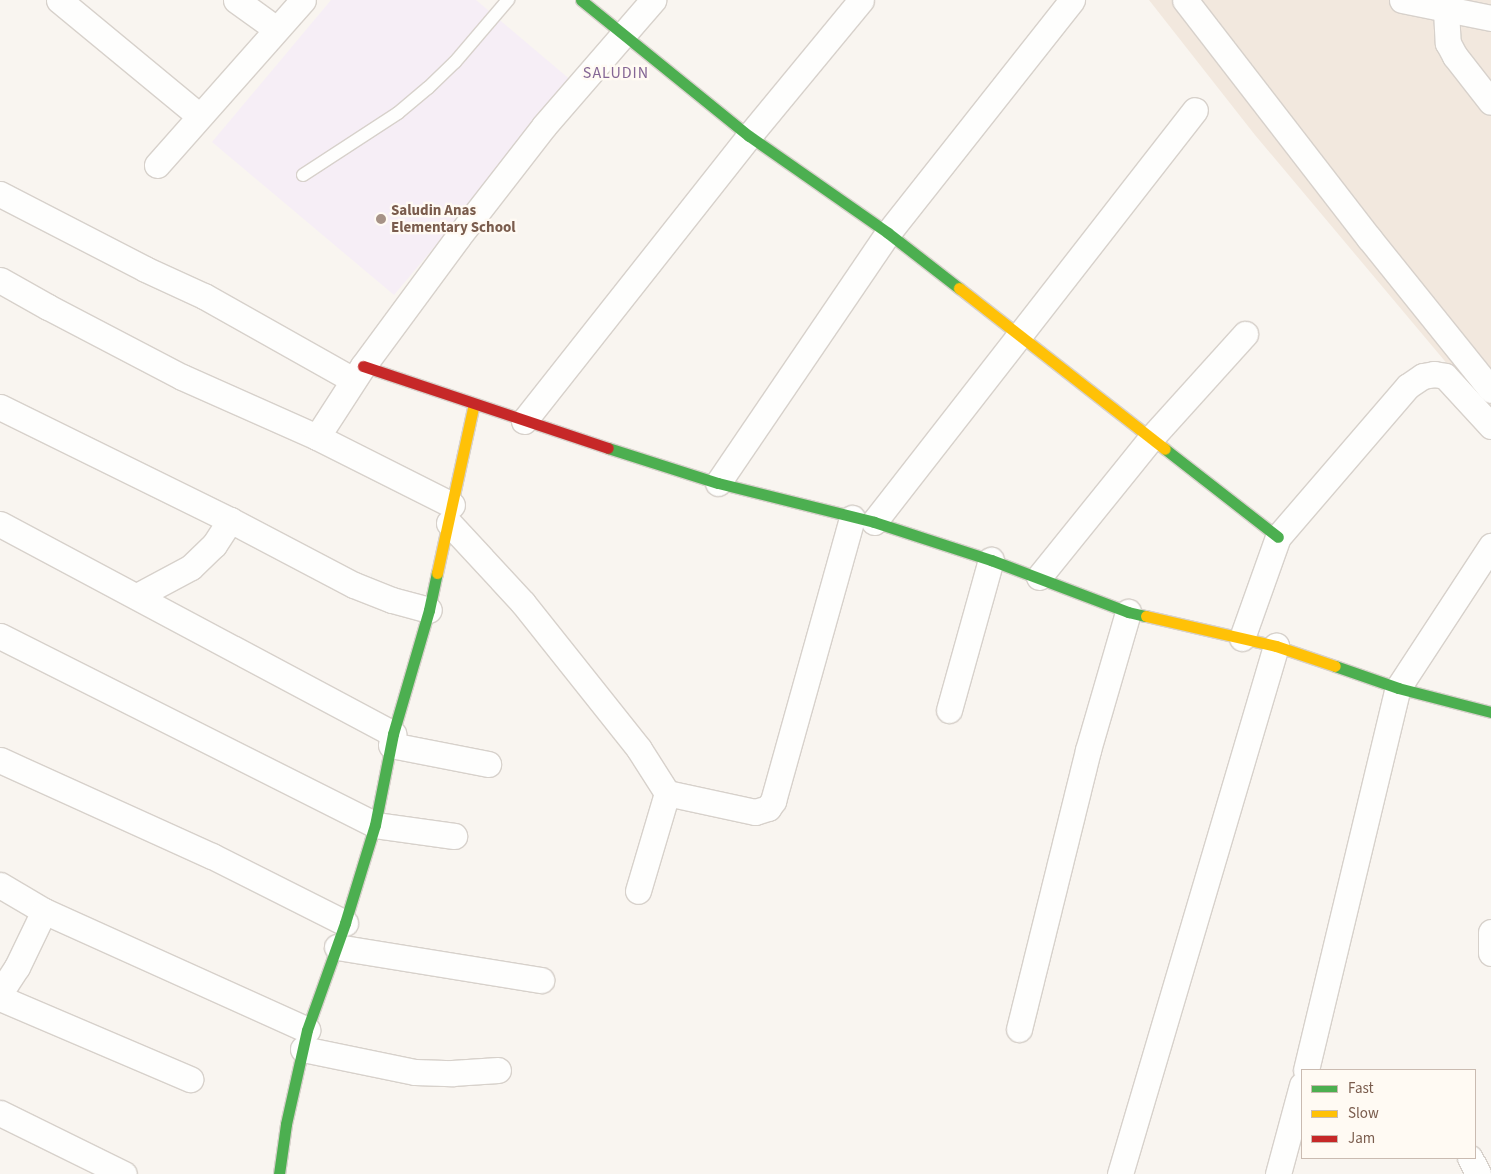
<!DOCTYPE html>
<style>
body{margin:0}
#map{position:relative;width:1491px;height:1174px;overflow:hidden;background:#f9f5f0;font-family:"Source Sans 3",sans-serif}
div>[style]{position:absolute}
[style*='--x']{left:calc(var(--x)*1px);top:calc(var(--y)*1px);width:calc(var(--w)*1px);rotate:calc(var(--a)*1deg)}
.residential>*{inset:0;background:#f2e8de}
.education>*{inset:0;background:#f6eef6}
.roads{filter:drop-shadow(1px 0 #d7d1cb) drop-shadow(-1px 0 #d7d1cb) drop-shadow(0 1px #d7d1cb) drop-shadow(0 -1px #d7d1cb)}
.lane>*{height:12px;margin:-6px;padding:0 6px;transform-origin:6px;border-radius:6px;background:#fefefd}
.street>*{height:25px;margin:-12.5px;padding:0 12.5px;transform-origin:12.5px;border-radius:12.5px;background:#fefefd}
.fast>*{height:11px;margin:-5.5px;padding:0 5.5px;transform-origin:5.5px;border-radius:5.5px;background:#4caf50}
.slow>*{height:11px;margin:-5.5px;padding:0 5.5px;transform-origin:5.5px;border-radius:5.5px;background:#ffc107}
.jam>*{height:11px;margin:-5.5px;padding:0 5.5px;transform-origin:5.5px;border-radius:5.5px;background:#c62828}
.dots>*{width:14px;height:14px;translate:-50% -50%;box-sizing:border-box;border:2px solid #fffaf3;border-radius:50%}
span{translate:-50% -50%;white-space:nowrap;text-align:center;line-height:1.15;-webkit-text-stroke:4.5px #fffaf3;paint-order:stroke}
.poi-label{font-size:15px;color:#7a5c4d;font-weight:700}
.left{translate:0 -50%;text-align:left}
.neighbourhood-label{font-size:16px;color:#846695;letter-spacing:1px}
.legend{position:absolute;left:1301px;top:1069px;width:175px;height:90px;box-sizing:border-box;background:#fffaf3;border:1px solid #cabbb1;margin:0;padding:6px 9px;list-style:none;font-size:15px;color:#7a5c4d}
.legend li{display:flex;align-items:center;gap:10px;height:25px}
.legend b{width:25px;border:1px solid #cabbb1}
</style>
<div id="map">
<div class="residential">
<div style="clip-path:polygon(1149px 0,1491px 0,1491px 416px,1255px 135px)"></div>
</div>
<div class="education">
<div style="clip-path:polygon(331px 0,476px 0,573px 82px,394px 295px,212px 142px)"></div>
</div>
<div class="roads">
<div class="lane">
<div style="--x:303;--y:175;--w:113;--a:-33.1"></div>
<div style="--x:398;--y:113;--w:39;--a:-40"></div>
<div style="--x:428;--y:88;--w:37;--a:-44"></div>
<div style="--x:455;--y:62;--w:82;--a:-49.5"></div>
</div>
<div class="street">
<div style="--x:59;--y:0;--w:180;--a:39.6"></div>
<div style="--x:236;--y:0;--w:49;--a:35.9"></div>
<div style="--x:1185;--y:0;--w:301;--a:52.3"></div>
<div style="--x:1369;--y:238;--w:195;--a:51.2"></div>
<div style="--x:1402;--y:0;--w:91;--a:11.4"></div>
<div style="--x:1446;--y:10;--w:33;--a:87"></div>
<div style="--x:1448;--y:43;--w:15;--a:62"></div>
<div style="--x:1455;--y:56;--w:58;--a:52"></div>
<div style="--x:157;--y:165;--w:220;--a:-48.5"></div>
<div style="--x:0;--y:194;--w:163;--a:27.3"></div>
<div style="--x:145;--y:269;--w:65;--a:24.6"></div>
<div style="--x:204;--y:296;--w:171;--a:29.4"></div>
<div style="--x:0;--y:280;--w:55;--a:29.4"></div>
<div style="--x:48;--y:307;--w:151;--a:27.6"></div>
<div style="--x:182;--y:377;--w:148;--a:24"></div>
<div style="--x:317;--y:437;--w:151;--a:26.7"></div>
<div style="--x:0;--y:407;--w:256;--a:26.2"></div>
<div style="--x:230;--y:520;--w:140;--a:27.7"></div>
<div style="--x:354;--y:585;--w:41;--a:21.5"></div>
<div style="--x:392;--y:600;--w:38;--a:15"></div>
<div style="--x:524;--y:421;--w:363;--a:-51.7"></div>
<div style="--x:749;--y:136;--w:176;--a:-50.5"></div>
<div style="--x:317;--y:437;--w:85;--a:-57.1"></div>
<div style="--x:363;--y:366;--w:160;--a:-53.6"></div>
<div style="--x:458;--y:237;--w:140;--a:-52.2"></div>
<div style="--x:544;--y:126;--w:167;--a:-49.1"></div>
<div style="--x:718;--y:483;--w:302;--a:-55.8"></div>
<div style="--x:888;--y:233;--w:297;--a:-51.7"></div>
<div style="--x:874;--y:522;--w:522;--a:-52.08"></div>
<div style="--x:449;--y:523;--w:109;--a:47.2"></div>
<div style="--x:523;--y:603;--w:186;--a:51.5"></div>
<div style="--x:639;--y:749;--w:52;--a:57.5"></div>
<div style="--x:667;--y:793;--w:102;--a:106.5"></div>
<div style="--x:0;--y:524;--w:446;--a:28.1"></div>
<div style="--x:1039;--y:577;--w:180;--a:-51.1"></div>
<div style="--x:1152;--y:437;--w:139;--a:-47.9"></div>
<div style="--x:137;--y:596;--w:61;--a:-28.2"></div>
<div style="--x:191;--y:567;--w:32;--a:-44"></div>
<div style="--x:214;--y:545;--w:30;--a:-57"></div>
<div style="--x:0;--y:636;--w:420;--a:26.7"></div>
<div style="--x:375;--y:825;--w:80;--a:7.9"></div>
<div style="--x:1242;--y:638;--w:107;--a:-70.4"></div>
<div style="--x:1278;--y:537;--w:199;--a:-49.3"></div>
<div style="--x:1408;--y:386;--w:18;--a:-34"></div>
<div style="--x:1423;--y:376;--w:11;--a:-10"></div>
<div style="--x:1434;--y:374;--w:11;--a:10"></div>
<div style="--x:1445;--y:376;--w:68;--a:47.4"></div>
<div style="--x:949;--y:710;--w:156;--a:-74.4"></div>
<div style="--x:391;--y:745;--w:99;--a:11.1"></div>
<div style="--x:0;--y:760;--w:233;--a:24.4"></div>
<div style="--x:212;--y:856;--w:149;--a:26.7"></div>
<div style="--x:667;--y:793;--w:90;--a:12.2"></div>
<div style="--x:755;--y:812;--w:14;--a:-17"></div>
<div style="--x:768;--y:808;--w:9;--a:-54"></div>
<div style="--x:773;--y:801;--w:294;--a:-74.4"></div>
<div style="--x:0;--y:885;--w:51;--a:30.6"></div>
<div style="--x:44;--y:911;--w:289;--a:24.3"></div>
<div style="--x:1491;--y:932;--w:21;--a:90"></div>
<div style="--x:337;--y:947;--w:207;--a:9.2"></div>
<div style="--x:0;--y:993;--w:31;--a:-57"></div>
<div style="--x:17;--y:967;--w:62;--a:-64.3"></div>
<div style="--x:0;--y:998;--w:207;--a:23.1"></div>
<div style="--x:1019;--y:1029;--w:287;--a:-76.1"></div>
<div style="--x:1088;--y:750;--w:144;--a:-73.8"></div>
<div style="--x:303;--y:1049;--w:114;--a:11.6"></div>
<div style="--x:415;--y:1072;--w:37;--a:2"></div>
<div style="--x:452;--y:1073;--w:46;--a:-3.7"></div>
<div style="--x:1306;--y:1070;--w:393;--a:-76.5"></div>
<div style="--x:1398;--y:688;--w:170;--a:-56.8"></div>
<div style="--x:0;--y:1113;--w:138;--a:26.2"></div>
<div style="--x:1470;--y:1158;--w:18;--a:63"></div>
<div style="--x:1120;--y:1174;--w:551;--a:-73.54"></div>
<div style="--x:1278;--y:1174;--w:92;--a:-74.9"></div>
</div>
<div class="fast">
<div style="--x:581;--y:0;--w:216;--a:39"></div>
<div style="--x:749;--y:136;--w:169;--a:34.9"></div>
<div style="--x:888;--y:233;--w:90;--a:37.8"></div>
<div style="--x:608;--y:448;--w:115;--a:17.7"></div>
<div style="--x:718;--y:483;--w:161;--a:14"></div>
<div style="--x:874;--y:522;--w:123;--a:18"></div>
<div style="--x:991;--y:560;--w:147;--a:20.8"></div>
<div style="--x:1128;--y:612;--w:18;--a:13"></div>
<div style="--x:1165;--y:449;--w:143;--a:37.9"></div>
<div style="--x:1335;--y:666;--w:67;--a:19.2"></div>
<div style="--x:1398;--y:688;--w:96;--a:14.5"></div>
<div style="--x:279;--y:1174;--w:50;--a:-82"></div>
<div style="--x:286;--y:1124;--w:96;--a:-77.4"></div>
<div style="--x:307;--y:1030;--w:114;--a:-70.4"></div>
<div style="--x:345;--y:923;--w:102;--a:-73"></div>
<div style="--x:375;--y:825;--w:93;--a:-78.8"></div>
<div style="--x:393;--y:734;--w:129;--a:-73.8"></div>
<div style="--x:429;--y:610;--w:38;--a:-78"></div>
</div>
<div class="slow">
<div style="--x:959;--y:288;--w:261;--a:38"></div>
<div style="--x:437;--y:573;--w:173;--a:-77.7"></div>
<div style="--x:1146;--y:616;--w:133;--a:13"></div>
<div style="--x:1276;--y:646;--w:62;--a:18.7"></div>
</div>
<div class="jam">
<div style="--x:363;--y:366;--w:258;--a:18.5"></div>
</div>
</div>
<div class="dots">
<div style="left:381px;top:219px;background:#a69286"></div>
</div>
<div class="poi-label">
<span class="left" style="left:391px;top:219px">Saludin Anas<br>Elementary School</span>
</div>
<div class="neighbourhood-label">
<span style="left:616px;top:73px">SALUDIN</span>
</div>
<ul class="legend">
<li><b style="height:6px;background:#4caf50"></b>Fast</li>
<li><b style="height:6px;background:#ffc107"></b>Slow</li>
<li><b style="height:6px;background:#c62828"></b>Jam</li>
</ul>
</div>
